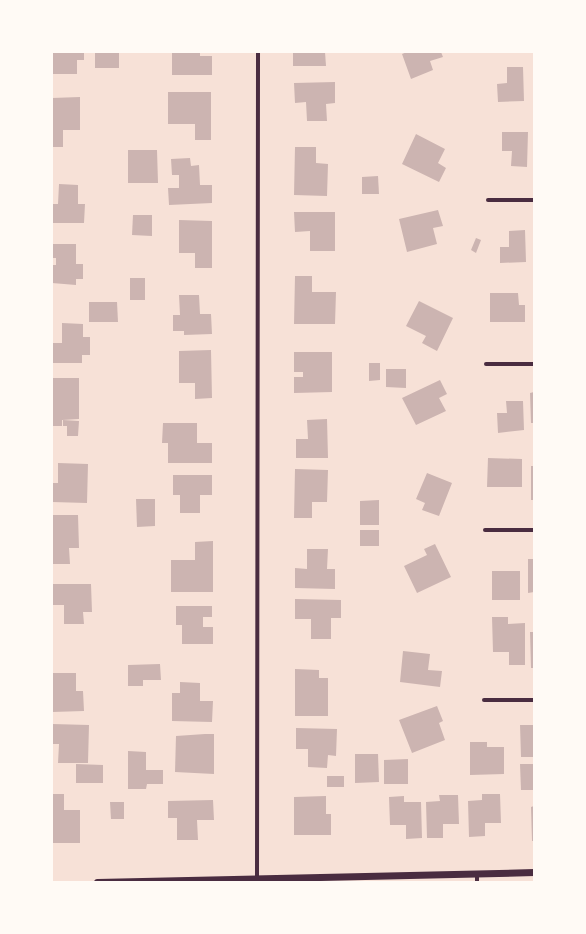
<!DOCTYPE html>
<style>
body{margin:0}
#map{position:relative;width:586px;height:934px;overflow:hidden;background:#f7e1d7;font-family:Inter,sans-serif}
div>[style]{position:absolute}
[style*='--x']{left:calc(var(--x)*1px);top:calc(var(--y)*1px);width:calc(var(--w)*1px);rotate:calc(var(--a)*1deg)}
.building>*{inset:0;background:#ccb4b1}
.minor>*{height:4px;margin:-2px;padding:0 2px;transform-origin:2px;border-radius:2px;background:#4a2c40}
.tertiary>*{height:7px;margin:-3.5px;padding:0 3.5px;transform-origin:3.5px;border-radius:3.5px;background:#4a2c40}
span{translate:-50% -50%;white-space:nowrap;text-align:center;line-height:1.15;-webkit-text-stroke:3px #fffaf5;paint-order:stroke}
.frame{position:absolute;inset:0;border:53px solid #fffaf5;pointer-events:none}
</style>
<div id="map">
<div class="building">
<div style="clip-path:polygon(52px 52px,84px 52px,84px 60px,77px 60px,77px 74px,52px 74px)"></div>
<div style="clip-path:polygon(95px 52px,119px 52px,119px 68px,95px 68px)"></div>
<div style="clip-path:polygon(172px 52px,200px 52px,200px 56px,212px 56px,212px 75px,172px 75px)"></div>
<div style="clip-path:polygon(293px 52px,325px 52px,326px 66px,293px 66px)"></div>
<div style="clip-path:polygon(407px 52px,441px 52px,443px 57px,430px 61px,433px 70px,411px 79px,402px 54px)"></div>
<div style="clip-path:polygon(507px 67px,523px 67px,524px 101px,498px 102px,497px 84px,507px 83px)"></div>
<div style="clip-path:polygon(335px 82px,335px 103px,326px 104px,327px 121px,307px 121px,306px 102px,295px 103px,294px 83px)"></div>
<div style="clip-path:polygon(168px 92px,211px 92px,211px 140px,195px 140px,195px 124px,168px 124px)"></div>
<div style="clip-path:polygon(80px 97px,80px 130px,63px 130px,63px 147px,52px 147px,52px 98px)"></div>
<div style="clip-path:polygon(502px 132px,528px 132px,527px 167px,511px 166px,512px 151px,502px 151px)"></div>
<div style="clip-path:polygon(416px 134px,445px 149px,438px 163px,446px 168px,439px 182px,402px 164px)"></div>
<div style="clip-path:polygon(295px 147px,316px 147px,316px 163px,328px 164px,327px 196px,294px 195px)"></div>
<div style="clip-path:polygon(128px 150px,157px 150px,158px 183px,128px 183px)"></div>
<div style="clip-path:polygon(190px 158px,191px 166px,199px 165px,200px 185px,212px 185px,212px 203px,169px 205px,168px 188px,179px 188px,179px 175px,172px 175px,171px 159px)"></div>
<div style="clip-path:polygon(378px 176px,379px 194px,362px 194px,362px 177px)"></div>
<div style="clip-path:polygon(59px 184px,78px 185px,78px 204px,85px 204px,84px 223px,52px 223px,52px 204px,58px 204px)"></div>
<div style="clip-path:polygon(438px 210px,443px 226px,433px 228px,437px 244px,407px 252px,399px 219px)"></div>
<div style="clip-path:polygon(294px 212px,335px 212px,335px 251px,310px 251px,310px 231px,295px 232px)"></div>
<div style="clip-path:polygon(133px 215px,152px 215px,152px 236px,132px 235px)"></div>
<div style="clip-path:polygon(179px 220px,212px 221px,212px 268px,195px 268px,195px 253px,179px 253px)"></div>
<div style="clip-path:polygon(525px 230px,526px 262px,500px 263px,500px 247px,509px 247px,509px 231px)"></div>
<div style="clip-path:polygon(476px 238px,481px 240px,476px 253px,471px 250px)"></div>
<div style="clip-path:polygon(52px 244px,76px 244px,76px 264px,83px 264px,83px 279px,76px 279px,76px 285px,52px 283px,52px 265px,56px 265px,56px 258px,52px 258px)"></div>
<div style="clip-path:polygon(295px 276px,312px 276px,312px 292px,336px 292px,335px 324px,294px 324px)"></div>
<div style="clip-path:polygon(130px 278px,145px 278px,145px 300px,130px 300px)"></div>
<div style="clip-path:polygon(490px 293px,518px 293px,519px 305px,525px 305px,525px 322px,490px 322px)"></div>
<div style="clip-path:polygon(179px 295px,199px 295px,200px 314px,211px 314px,212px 334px,184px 335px,184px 331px,173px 331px,173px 315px,180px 315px)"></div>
<div style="clip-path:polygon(419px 301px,453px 318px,437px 351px,422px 343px,426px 336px,406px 326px)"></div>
<div style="clip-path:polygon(89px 302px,117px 302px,118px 322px,89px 322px)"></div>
<div style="clip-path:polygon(62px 323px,83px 324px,83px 337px,90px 337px,90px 355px,82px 355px,82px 363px,52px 363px,52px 343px,62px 343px)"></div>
<div style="clip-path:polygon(211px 350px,212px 398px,195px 399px,195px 383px,179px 383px,179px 351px)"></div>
<div style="clip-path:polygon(294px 352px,332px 352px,332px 392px,294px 393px,294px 377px,303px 377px,303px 372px,294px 372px)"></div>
<div style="clip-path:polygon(369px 363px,380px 363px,380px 380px,369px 381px)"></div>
<div style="clip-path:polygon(386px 369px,406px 369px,406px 388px,386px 387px)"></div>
<div style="clip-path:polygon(52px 378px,79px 378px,79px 419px,62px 420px,62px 426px,52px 426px)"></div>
<div style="clip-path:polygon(440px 380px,447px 394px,439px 398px,446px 411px,416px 425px,402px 398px)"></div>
<div style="clip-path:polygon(534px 392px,534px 423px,531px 423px,530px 393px)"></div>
<div style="clip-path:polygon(506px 401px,523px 401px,524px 430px,498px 433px,497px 413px,507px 413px)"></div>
<div style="clip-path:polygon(327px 419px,328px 458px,296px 458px,296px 439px,308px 439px,307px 420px)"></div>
<div style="clip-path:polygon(63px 420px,79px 421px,78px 436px,67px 436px,67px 426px,63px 426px)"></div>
<div style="clip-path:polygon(163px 423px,197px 423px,197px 443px,212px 443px,212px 463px,168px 463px,168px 443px,162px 443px)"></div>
<div style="clip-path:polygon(488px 458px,522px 459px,522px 487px,487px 487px)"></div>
<div style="clip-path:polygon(58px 463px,88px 464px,87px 503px,52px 502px,52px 483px,58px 483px)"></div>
<div style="clip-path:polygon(531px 466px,534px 466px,534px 500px,531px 500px)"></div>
<div style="clip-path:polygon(295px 469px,328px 470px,327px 502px,312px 502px,312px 518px,294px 518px)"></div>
<div style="clip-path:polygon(427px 473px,452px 483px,439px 516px,422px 510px,425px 503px,416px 499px)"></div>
<div style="clip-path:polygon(173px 475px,212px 475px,212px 495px,200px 495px,200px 513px,180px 513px,180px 495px,173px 495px)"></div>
<div style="clip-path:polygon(136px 499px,155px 499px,155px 526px,137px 527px)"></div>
<div style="clip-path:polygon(379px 500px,379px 525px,360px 525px,360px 501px)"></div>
<div style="clip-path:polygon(52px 515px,78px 515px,79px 548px,69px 548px,70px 564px,52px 564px)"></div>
<div style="clip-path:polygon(360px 530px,379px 530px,379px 546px,360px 546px)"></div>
<div style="clip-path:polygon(213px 541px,213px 592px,171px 592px,171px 560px,195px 560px,195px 542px)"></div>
<div style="clip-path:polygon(435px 544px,451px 577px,417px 593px,404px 566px,427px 555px,424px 549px)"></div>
<div style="clip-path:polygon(307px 549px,328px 549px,327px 569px,335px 569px,335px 589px,295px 588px,295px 568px,307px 569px)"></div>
<div style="clip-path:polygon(528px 559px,534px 559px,534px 592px,528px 593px)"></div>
<div style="clip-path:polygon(492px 571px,520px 571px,520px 600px,492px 600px)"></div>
<div style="clip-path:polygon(52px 584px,91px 584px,92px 612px,83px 612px,84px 624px,64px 624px,64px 605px,52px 605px)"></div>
<div style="clip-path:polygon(295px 599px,341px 600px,341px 618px,331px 618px,331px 639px,311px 639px,311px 619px,295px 619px)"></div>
<div style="clip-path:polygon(176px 606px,212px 606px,212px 617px,203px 617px,203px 627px,213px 627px,213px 644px,182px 644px,182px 625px,176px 625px)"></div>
<div style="clip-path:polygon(492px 617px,508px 617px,508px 624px,525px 623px,525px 665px,509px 665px,509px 652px,493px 652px)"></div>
<div style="clip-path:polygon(530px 632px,534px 632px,534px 668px,531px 668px)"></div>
<div style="clip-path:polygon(403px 651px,430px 654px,428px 670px,442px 671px,440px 687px,400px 682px)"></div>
<div style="clip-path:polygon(160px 664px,161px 680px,143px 680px,143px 686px,128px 686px,128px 665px)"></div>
<div style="clip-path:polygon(295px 669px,319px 670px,319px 678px,328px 678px,328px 716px,295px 716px)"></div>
<div style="clip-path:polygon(52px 673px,76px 673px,76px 691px,83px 691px,84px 711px,52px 712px)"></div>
<div style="clip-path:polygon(180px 682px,200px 683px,200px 701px,213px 701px,212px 722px,172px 721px,172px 693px,180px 693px)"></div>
<div style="clip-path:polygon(437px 706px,443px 721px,439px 723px,445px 740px,412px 753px,399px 720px)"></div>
<div style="clip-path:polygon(52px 724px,89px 725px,88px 763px,58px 763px,59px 744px,52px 744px)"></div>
<div style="clip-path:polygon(520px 725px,534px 725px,534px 757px,521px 757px)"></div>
<div style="clip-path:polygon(296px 728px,337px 729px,336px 756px,328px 755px,327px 768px,308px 767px,308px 749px,296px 749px)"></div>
<div style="clip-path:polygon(205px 734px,214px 734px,214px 774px,175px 772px,176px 736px)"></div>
<div style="clip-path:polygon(470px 742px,487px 742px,487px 747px,504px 747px,504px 774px,470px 775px)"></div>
<div style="clip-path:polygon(128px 751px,146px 752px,146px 770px,163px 770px,163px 784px,147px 784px,146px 789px,128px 789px)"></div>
<div style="clip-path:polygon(355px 754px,378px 754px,379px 782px,355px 783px)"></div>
<div style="clip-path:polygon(408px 759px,408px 784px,384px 784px,384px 760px)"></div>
<div style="clip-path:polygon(76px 764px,103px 765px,103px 783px,76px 783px)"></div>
<div style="clip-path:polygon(520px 764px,534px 764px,534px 790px,521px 790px)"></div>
<div style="clip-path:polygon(327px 776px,344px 776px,344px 787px,327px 787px)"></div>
<div style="clip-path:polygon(52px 794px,64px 794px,64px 810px,80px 810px,80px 843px,52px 843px)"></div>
<div style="clip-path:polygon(482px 794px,500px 794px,501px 823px,485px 823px,485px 836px,469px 837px,468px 801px,482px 800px)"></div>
<div style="clip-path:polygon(439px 795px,458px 795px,459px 824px,443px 824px,443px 838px,427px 838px,426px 802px,440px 801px)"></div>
<div style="clip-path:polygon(326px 796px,326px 814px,331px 814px,331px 835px,294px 835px,294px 797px)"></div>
<div style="clip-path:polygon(404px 796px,404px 802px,421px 802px,422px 838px,406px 839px,406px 825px,390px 825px,389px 797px)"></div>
<div style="clip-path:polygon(213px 800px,214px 820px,197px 820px,198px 840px,177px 840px,177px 818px,168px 818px,168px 801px)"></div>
<div style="clip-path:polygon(110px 802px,124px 802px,124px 819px,111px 819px)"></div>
<div style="clip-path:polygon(534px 806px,534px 841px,532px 841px,531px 807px)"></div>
</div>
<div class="minor">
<div style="--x:488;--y:200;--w:46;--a:0"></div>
<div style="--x:486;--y:364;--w:48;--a:0"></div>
<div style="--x:485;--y:530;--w:49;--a:0"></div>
<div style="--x:484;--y:700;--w:50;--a:0"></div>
<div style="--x:257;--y:882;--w:830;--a:-89.93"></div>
<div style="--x:477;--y:882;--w:9;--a:-90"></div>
</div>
<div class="tertiary">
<div style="--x:97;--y:882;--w:437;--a:-1.3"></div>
</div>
<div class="frame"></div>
</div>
